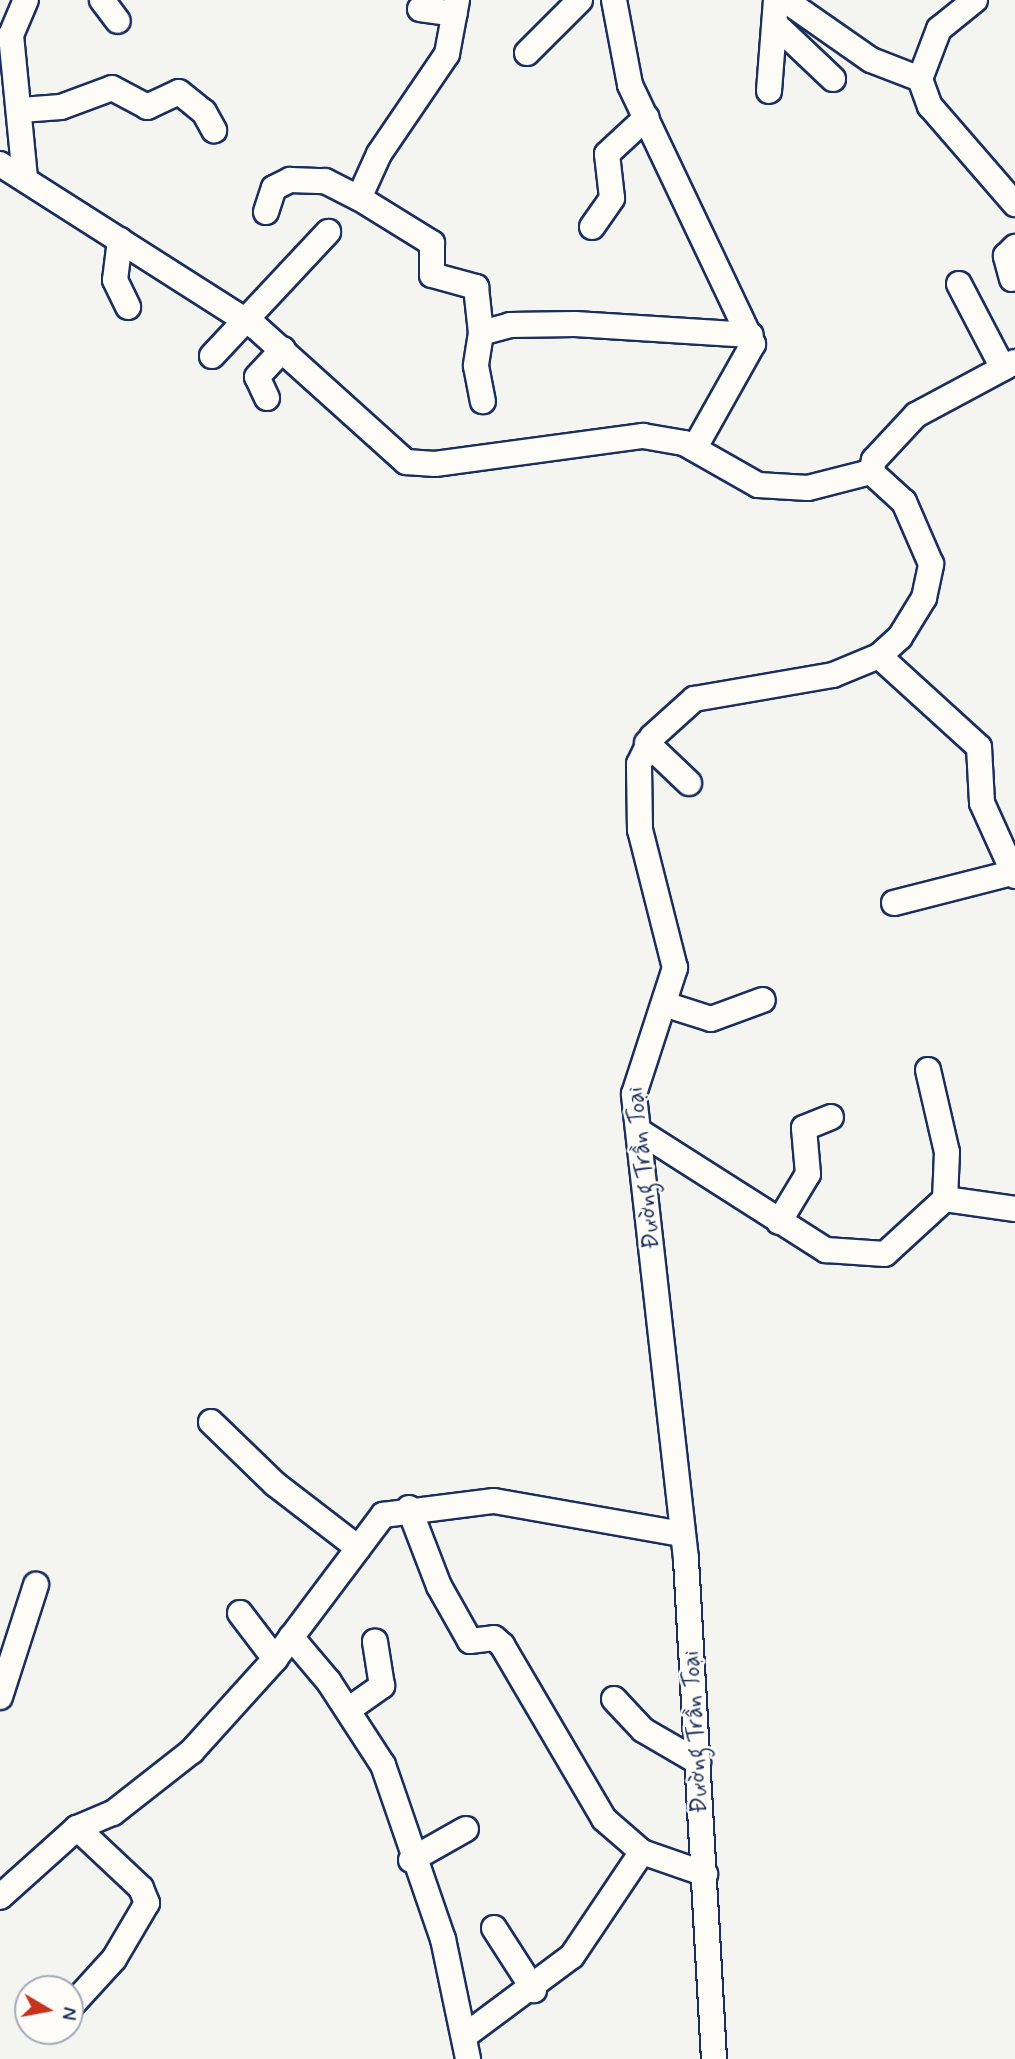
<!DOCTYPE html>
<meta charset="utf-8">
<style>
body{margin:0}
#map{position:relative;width:1015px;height:2059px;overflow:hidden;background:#f4f4f1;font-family:Mynerve,sans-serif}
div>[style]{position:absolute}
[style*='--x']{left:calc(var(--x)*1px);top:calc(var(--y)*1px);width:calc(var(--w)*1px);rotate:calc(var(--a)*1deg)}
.roads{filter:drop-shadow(2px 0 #1b2f5e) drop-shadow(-2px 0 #1b2f5e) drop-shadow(0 2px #1b2f5e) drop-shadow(0 -2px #1b2f5e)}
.minor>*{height:24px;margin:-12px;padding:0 12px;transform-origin:12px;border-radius:12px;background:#fdfcf7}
span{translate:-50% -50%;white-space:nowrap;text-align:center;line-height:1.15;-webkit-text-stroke:5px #fdfcf7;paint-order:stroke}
.street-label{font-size:24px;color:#1b2f5e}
.north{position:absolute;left:14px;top:1975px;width:70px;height:70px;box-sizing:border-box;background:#fdfcf7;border:2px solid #a3aaba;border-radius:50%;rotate:100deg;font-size:19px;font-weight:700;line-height:28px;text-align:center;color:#1b2f5e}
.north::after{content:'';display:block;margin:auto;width:24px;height:32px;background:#c8321e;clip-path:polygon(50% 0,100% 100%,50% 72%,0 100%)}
</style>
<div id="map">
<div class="roads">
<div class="minor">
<div style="--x:102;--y:0;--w:26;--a:53"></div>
<div style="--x:457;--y:0;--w:55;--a:100.5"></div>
<div style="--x:447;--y:54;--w:121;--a:124.2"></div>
<div style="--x:379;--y:154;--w:48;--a:114.4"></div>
<div style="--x:359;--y:198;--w:86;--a:31.7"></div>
<div style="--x:432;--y:243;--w:32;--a:90"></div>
<div style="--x:432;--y:275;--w:46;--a:15.3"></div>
<div style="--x:476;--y:287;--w:46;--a:83.8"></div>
<div style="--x:481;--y:333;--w:30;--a:-15"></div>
<div style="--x:510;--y:325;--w:65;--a:-0.9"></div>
<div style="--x:575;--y:324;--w:176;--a:3.6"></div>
<div style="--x:614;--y:0;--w:86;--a:79.3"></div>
<div style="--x:630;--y:85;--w:287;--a:64.6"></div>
<div style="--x:753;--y:344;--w:120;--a:119.3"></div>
<div style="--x:785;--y:0;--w:105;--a:34.9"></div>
<div style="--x:871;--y:60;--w:53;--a:21.2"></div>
<div style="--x:975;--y:0;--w:46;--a:141.1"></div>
<div style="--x:939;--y:29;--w:53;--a:110.8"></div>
<div style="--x:920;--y:79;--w:29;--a:70"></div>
<div style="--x:930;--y:106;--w:130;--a:49.1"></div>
<div style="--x:420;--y:9;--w:35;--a:8"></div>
<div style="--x:775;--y:24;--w:80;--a:43.5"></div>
<div style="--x:527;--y:53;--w:75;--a:-45"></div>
<div style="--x:769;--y:91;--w:91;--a:-85.6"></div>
<div style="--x:21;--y:110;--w:40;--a:-4.3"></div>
<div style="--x:61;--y:107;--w:54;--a:-20.4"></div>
<div style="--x:112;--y:88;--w:40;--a:28"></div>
<div style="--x:147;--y:107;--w:35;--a:-25"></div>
<div style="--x:179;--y:92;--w:32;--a:39"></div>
<div style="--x:204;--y:112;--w:21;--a:61"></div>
<div style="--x:0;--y:164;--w:303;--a:32.5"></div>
<div style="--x:256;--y:327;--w:202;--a:42"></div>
<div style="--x:406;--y:462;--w:29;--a:4"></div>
<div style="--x:435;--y:464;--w:210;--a:-7.7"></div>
<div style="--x:643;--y:436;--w:42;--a:9.7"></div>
<div style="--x:684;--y:443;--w:85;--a:29.6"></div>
<div style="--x:758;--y:485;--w:50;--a:3.4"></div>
<div style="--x:808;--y:488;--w:65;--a:-14.3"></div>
<div style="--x:25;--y:178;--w:144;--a:-95.6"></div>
<div style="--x:11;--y:35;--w:38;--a:-67"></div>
<div style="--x:266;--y:212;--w:25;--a:-72"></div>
<div style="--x:274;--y:188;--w:18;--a:-27"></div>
<div style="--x:290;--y:180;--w:35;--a:2"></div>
<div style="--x:325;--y:181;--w:38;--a:27"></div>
<div style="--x:592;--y:227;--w:35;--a:-55"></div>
<div style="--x:612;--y:198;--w:44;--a:-96.5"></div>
<div style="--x:607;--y:154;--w:54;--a:-42.8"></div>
<div style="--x:120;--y:240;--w:40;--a:97.1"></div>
<div style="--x:115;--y:280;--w:30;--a:64"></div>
<div style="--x:1012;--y:279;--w:24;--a:-105"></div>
<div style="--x:1006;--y:256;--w:13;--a:-45"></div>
<div style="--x:959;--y:284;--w:95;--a:62.4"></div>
<div style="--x:481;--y:333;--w:33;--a:99"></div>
<div style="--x:476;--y:366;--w:36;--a:79"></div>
<div style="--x:212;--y:356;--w:170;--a:-46.9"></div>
<div style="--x:267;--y:398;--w:23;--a:-115"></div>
<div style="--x:257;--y:377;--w:38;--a:-47"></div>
<div style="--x:879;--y:656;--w:135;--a:42.3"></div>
<div style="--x:979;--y:747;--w:56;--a:86.9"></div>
<div style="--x:982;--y:803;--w:80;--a:65.7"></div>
<div style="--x:647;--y:743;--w:58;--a:43.6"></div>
<div style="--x:894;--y:903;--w:122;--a:-14.3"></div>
<div style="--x:664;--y:1004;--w:49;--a:17.7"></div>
<div style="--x:711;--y:1019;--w:55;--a:-20.1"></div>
<div style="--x:928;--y:1070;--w:84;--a:77"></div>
<div style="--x:947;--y:1152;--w:47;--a:92.4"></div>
<div style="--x:639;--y:1131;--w:222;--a:32.5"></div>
<div style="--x:826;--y:1250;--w:59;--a:3.9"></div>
<div style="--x:885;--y:1254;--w:81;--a:-42.5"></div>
<div style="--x:945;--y:1199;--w:71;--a:8.1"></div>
<div style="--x:779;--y:1222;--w:56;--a:-58.9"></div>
<div style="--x:808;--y:1174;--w:46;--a:-95"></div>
<div style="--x:804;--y:1128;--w:29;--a:-22"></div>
<div style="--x:211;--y:1422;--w:89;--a:44.1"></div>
<div style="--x:275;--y:1484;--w:105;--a:37.6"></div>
<div style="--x:409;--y:1508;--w:84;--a:69"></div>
<div style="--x:439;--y:1586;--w:63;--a:60.6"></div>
<div style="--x:470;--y:1641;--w:24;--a:-7"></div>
<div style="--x:494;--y:1638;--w:11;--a:41"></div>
<div style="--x:502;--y:1645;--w:202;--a:59.6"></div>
<div style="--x:604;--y:1819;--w:50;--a:41"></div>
<div style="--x:642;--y:1852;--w:67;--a:19.2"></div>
<div style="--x:240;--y:1613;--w:58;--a:52.7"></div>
<div style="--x:291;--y:1637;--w:59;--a:49.8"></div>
<div style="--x:329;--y:1682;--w:99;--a:57"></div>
<div style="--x:383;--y:1765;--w:184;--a:71"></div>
<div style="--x:443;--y:1939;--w:123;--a:78.2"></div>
<div style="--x:0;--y:1697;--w:118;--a:-72.2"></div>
<div style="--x:614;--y:1699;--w:42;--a:46.9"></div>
<div style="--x:643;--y:1730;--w:64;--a:30.2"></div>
<div style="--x:348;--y:1710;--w:42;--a:-35.2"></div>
<div style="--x:382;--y:1686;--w:45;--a:-99"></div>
<div style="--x:411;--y:1860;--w:63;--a:-29.4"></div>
<div style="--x:0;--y:1897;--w:103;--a:-41.9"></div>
<div style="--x:77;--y:1828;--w:39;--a:-23"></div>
<div style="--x:113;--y:1813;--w:100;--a:-38.1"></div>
<div style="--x:192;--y:1751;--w:124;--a:-47.9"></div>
<div style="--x:275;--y:1659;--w:180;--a:-53.1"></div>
<div style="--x:383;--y:1515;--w:112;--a:-7.2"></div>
<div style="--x:494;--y:1501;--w:191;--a:10"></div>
<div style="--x:494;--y:1928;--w:74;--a:57.2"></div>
<div style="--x:72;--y:2005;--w:62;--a:-47.6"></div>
<div style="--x:114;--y:1959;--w:65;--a:-59.5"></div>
<div style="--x:147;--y:1903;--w:16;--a:-112"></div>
<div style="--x:141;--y:1888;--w:88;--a:-136.8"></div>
<div style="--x:466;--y:2035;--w:132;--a:-36.7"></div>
<div style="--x:572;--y:1956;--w:125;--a:-56.1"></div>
<div style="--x:714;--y:2059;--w:501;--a:-93.21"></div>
<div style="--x:686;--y:1559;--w:468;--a:-96.4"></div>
<div style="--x:634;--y:1094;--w:133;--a:-72"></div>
<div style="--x:675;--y:968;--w:142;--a:-104.2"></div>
<div style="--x:640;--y:830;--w:66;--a:-90.9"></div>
<div style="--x:639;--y:764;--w:30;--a:-64"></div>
<div style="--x:652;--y:737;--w:57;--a:-42.1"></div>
<div style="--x:694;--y:699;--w:141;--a:-9.8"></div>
<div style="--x:833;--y:675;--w:50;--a:-22.4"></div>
<div style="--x:879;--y:656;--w:28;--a:-42"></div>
<div style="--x:900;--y:637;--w:46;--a:-58.4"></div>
<div style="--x:924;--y:598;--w:35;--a:-78"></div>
<div style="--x:931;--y:564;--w:68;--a:-113.5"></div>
<div style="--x:904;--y:502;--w:45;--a:-137.7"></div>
<div style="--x:871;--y:472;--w:12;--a:-76"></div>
<div style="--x:874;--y:460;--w:62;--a:-47"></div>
<div style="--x:916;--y:415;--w:112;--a:-28.2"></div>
</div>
</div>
<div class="street-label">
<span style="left:644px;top:1168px;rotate:-96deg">Đường Trần Toại</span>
<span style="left:696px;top:1732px;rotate:-93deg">Đường Trần Toại</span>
</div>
<div class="north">N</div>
</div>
